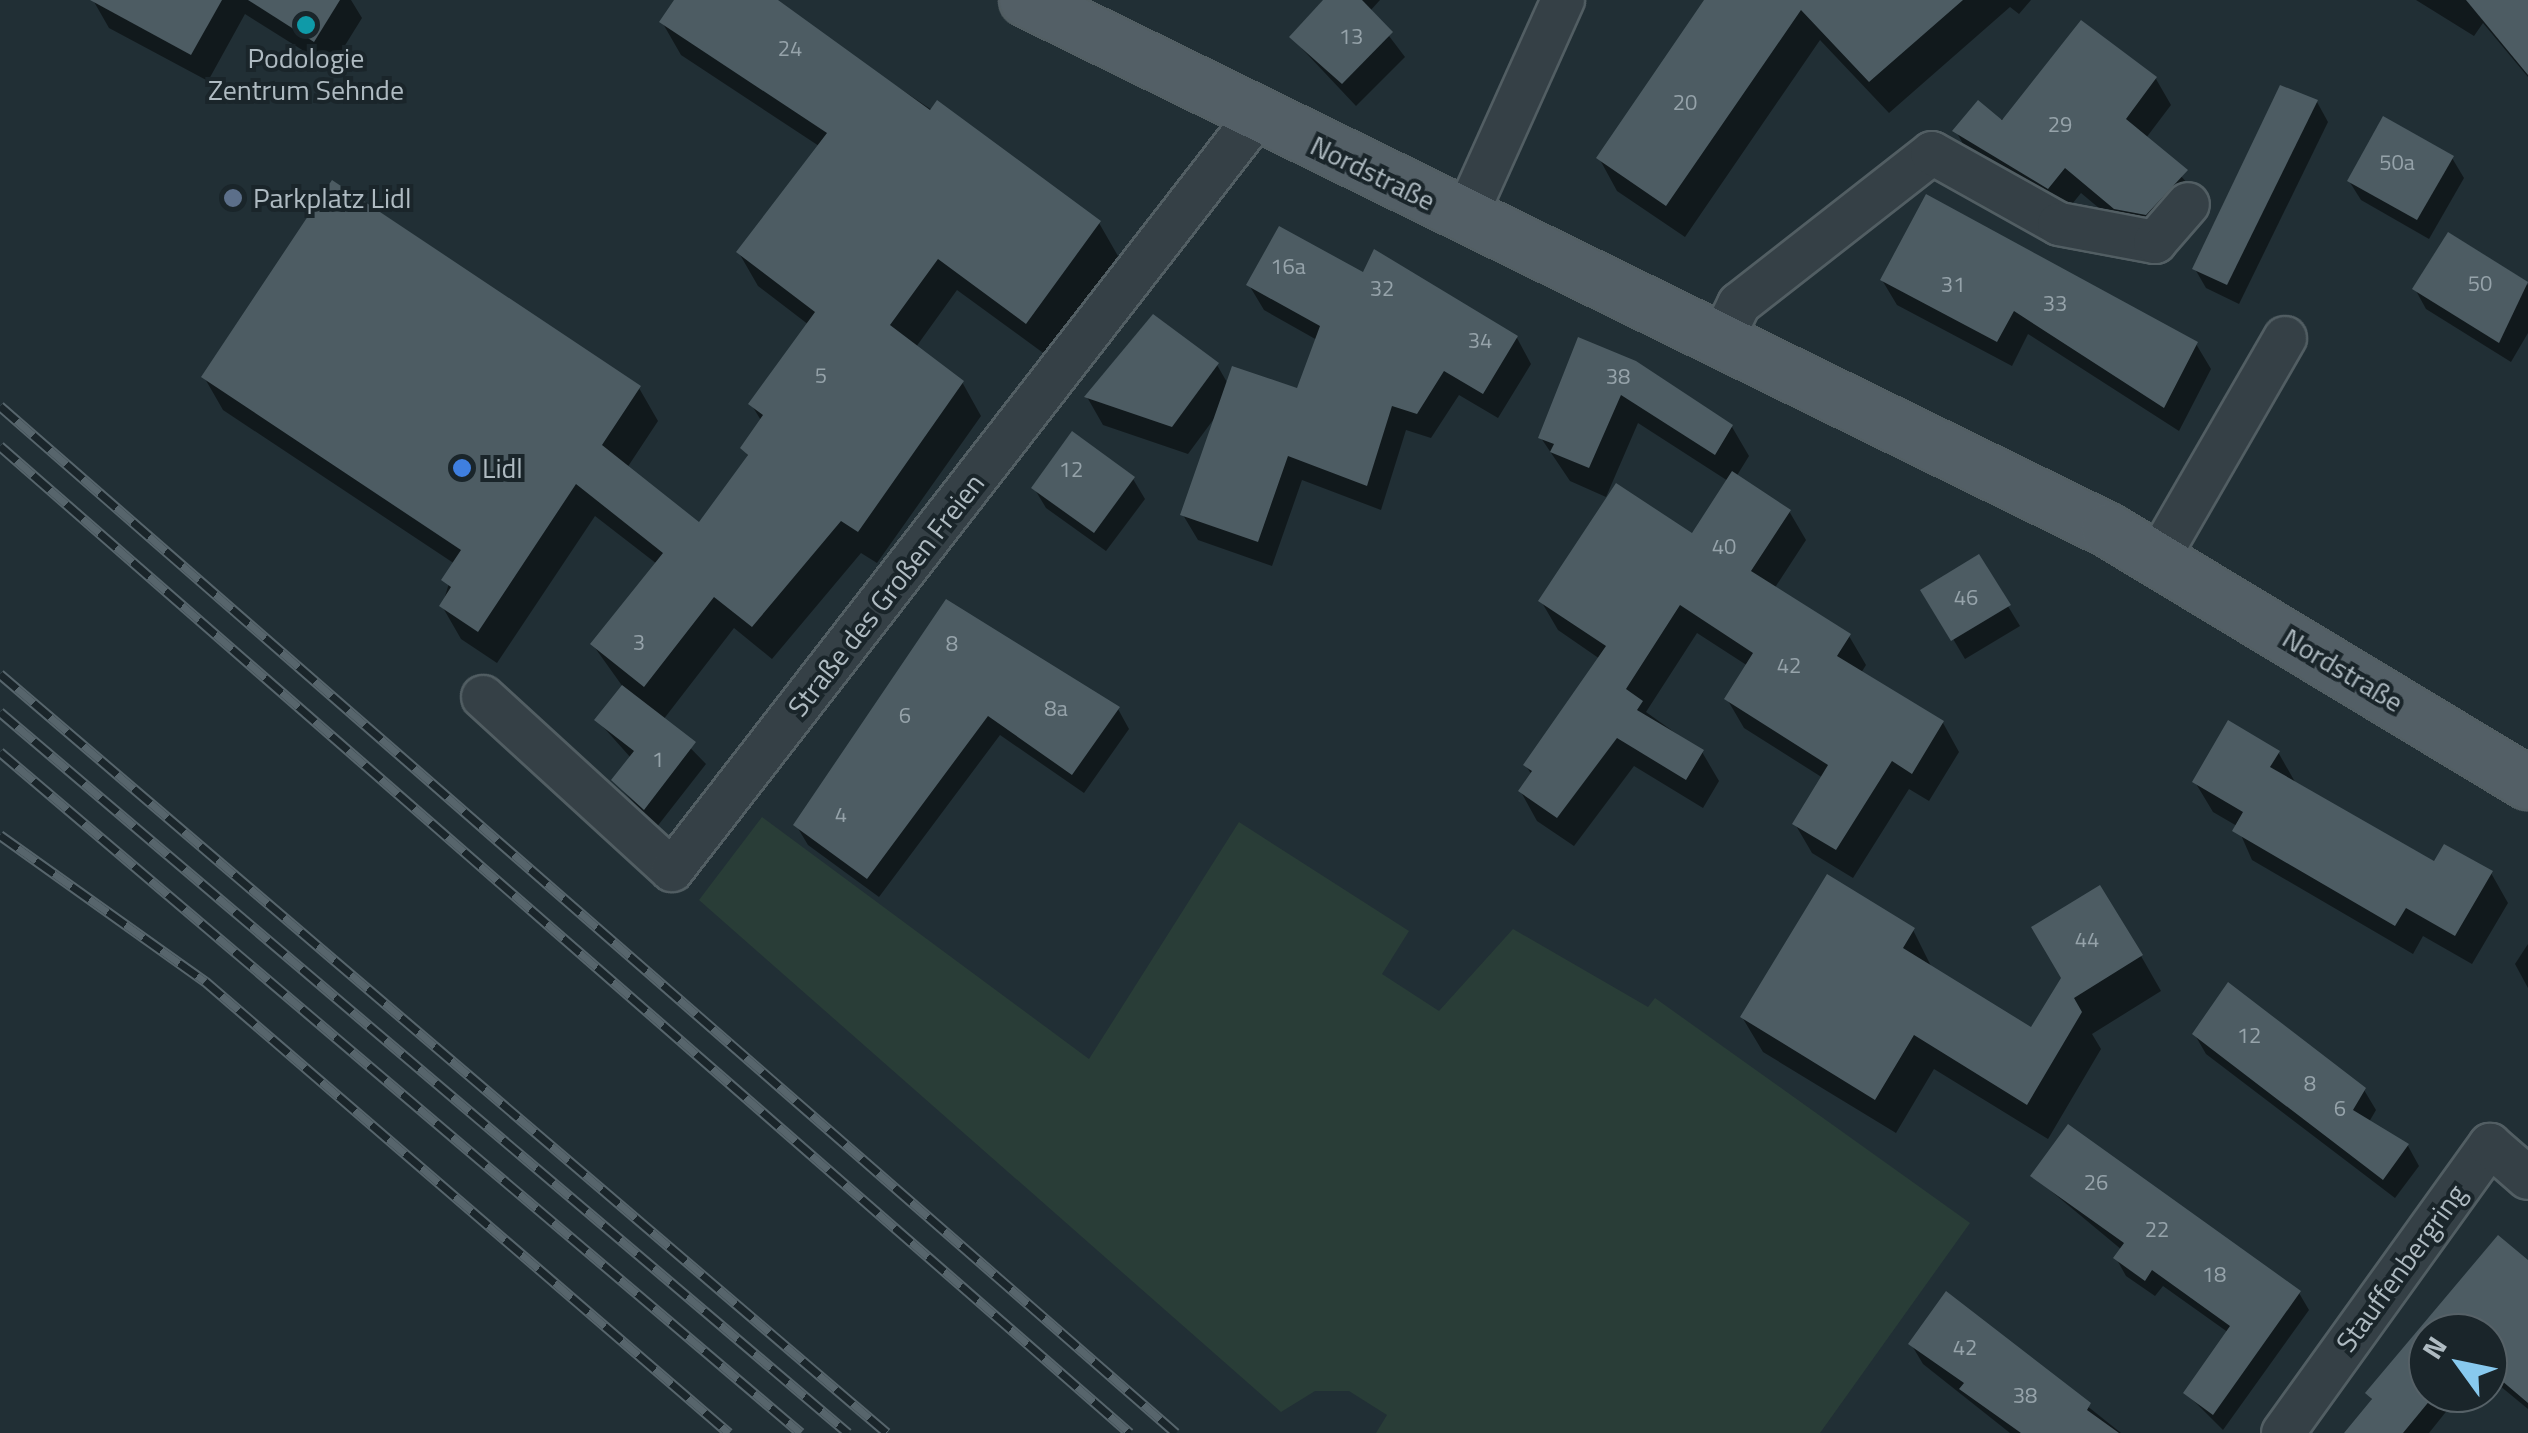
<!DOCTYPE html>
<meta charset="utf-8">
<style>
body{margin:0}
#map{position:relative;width:2528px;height:1433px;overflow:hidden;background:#212f35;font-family:"Titillium Web",sans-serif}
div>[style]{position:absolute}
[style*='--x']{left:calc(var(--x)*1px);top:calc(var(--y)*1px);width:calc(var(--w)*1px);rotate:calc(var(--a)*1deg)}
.green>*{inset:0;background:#293d37}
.shadow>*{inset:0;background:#0007}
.building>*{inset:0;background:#4d5c63}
.roads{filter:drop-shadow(2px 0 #525e63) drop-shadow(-2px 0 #525e63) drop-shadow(0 2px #525e63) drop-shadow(0 -2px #525e63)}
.minor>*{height:42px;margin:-21px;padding:0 21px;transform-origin:21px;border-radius:21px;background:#354046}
.major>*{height:52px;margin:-26px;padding:0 26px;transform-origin:26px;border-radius:26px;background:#535f66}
.rail>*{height:11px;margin-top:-5.5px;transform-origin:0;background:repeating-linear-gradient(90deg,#1a252a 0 22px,#57656c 0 44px);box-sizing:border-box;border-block:2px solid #57656c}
.dots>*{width:28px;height:28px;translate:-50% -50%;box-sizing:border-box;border:5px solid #1a252a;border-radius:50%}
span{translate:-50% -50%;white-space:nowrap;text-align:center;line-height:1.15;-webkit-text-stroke:8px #1a252a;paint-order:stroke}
.number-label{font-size:22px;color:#96a3aa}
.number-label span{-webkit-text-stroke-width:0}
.poi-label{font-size:28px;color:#afbbc2}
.left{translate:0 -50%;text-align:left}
.street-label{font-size:28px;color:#afbbc2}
.north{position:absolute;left:2408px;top:1313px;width:100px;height:100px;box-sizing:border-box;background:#1a252a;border:2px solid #566167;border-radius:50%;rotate:303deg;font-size:28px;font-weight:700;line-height:40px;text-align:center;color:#afbbc2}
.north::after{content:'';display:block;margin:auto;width:35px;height:45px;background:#88c9ee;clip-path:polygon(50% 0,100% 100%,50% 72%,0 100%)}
</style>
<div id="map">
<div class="green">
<div style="clip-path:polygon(762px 817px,1089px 1059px,1239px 822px,1409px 931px,1382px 974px,1439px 1011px,1513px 929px,1648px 1007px,1655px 998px,1970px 1223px,1820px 1433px,1376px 1433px,1387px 1415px,1349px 1391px,1315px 1391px,1281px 1412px,699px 900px)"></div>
</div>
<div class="shadow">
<div style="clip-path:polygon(93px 0,351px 0,362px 18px,331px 68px,245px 14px,208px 81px,109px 28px)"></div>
<div style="clip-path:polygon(677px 0,769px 0,1099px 223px,1118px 256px,1046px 355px,957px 290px,916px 347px,962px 382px,981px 416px,877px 563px,861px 553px,772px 659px,734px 628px,663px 720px,706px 764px,656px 828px,614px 780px,631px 758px,597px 720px,623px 687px,593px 645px,657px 564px,595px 516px,497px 663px,461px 639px,442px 606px,455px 564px,223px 410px,204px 377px,639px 388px,658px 421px,627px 468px,700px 526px,749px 458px,743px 448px,762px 422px,751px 404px,809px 325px,758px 286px,739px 253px,819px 146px,681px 55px,662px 22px)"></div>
<div style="clip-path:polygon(1326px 0,1380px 0,1370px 11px,1405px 57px,1356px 106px,1292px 38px)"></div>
<div style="clip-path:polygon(1707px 0,2031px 0,2019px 14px,2010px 7px,1889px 113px,1820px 40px,1685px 237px,1617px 191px,1599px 158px)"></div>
<div style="clip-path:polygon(2416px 0,2528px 0,2528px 77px,2483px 23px,2474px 36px)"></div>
<div style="clip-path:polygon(2156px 79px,2171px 105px,2146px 138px,2201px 198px,2131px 235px,2081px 193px,2064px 214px,1970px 157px,1956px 131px)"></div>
<div style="clip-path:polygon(2317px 102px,2328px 122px,2239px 304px,2206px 288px,2195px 269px)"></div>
<div style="clip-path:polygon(2452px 158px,2464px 178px,2429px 239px,2361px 200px,2349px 181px)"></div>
<div style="clip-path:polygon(2448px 235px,2528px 285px,2528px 333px,2511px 362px,2426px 309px,2415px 289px)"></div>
<div style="clip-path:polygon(1364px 276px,1517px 338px,1531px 364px,1498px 418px,1459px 395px,1431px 438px,1406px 430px,1381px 510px,1302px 480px,1272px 566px,1198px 540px,1183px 515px,1216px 416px,1188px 454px,1103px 425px,1087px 397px,1217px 365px,1228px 384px,1298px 391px,1317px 340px,1264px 310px,1249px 285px)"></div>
<div style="clip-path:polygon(1882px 280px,2196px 344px,2211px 369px,2179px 431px,2028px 334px,2012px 366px,1897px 305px)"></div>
<div style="clip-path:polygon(1580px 341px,1732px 427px,1749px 456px,1736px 477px,1789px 511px,1806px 540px,1774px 589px,1849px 636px,1866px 665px,1861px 673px,1943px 723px,1959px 752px,1929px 801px,1909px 789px,1853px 878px,1812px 853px,1795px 824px,1823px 778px,1744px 728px,1727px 699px,1748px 666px,1697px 633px,1646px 712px,1702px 752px,1719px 781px,1703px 808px,1634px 766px,1574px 846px,1537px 821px,1521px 792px,1532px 775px,1526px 766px,1600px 659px,1558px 630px,1541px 601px,1692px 536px,1728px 481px,1638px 423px,1606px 497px,1570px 481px,1541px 438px)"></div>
<div style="clip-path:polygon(1133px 479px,1145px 499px,1106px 551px,1046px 508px,1034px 488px)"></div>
<div style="clip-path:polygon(1978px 557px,2020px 626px,1965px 659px,1924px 590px)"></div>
<div style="clip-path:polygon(947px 602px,1118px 709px,1129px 729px,1084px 793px,1000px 735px,879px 897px,808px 845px,796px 825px)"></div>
<div style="clip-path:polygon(2278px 752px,2295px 782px,2435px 864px,2491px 873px,2508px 903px,2472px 964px,2423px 936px,2413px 954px,2252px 860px,2237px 826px,2213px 812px,2195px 782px)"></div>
<div style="clip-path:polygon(1913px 930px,1932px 968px,2032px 1030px,2064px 978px,2141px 956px,2161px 991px,2092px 1034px,2101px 1049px,2048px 1139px,1934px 1069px,1896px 1133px,1763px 1052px,1742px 1017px)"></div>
<div style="clip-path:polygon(2528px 944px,2528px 988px,2515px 964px)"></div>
<div style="clip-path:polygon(2195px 1035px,2364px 1090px,2376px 1110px,2369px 1122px,2408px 1146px,2419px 1166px,2395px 1198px,2206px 1054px)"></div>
<div style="clip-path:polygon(2033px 1176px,2299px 1293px,2309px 1310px,2223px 1430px,2186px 1393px,2229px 1333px,2163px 1286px,2155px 1296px,2126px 1276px,2116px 1258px,2122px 1250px)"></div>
<div style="clip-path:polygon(2498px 1238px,2528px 1263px,2528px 1409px,2488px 1376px,2488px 1333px,2428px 1333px,2428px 1393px,2461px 1393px,2429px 1433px,2346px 1433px,2373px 1402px,2368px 1393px)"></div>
<div style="clip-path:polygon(1947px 1294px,2121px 1433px,2010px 1433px,1923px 1364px,1911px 1344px)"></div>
</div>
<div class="building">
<div style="clip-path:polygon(90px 0,222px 0,191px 55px)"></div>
<div style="clip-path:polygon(248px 0,340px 0,314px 42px)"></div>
<div style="clip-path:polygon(674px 0,778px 0,930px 110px,937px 100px,1101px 221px,1026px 324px,938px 259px,890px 325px,964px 381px,858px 532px,841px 521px,752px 627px,714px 597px,644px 687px,590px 644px,663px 553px,576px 484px,478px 632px,439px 606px,451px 587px,441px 580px,461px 550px,201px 377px,332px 180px,641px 386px,602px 445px,699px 522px,748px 455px,740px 448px,763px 415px,748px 404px,815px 312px,736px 252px,827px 133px,659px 22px)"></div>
<div style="clip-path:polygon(1323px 0,1362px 0,1393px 32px,1342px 84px,1289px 37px)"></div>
<div style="clip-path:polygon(1704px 0,1963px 0,1869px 82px,1801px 10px,1666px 206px,1596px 158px)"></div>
<div style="clip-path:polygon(2466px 0,2528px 0,2528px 75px)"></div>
<div style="clip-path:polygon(2081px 20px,2157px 77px,2126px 119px,2188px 170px,2146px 215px,2114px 209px,2065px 168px,2048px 189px,1952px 131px,1978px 100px,2002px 120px)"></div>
<div style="clip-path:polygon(2280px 85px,2318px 100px,2227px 285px,2192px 269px)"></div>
<div style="clip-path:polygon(2383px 116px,2454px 156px,2417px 220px,2347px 181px)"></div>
<div style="clip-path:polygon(1926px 194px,2198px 342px,2164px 408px,2014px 311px,1997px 342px,1880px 280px)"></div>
<div style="clip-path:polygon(1279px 226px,1363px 272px,1374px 249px,1518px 336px,1483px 394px,1444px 371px,1417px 414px,1392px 406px,1367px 486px,1288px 456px,1258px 542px,1180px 515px,1232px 366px,1297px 388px,1320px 326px,1246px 285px)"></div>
<div style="clip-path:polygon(2448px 232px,2528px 282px,2499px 343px,2412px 289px)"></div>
<div style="clip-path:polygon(1153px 314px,1219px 363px,1172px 427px,1084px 397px)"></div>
<div style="clip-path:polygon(1578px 337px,1636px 361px,1733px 425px,1715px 455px,1621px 395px,1589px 468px,1550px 452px,1554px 444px,1538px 438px)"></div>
<div style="clip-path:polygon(1072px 431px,1135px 477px,1094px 533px,1031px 488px)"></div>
<div style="clip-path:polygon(1732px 471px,1791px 510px,1751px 571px,1851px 634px,1837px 656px,1944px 721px,1912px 774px,1892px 761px,1836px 850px,1792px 824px,1828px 765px,1724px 699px,1753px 653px,1680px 605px,1626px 689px,1643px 701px,1637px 710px,1704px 750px,1686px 780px,1617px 738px,1557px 818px,1518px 791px,1532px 771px,1523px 765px,1606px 646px,1538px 601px,1616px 483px,1692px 533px)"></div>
<div style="clip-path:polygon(1979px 554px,2011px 605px,1951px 641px,1920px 590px)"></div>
<div style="clip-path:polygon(946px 599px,1120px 707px,1072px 775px,988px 716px,867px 879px,793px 825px)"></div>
<div style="clip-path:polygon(622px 685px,696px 742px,644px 810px,611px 780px,634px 751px,594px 720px)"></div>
<div style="clip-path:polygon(2228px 720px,2280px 751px,2270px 767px,2434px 861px,2444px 844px,2493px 871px,2455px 936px,2406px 908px,2395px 926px,2232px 831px,2243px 812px,2192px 782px)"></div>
<div style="clip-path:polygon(1827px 874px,1915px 928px,1903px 948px,2031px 1027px,2061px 978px,2031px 927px,2100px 885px,2143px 955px,2074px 998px,2082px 1012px,2027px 1105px,1914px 1035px,1875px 1100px,1740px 1017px)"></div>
<div style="clip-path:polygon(2228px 982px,2366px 1088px,2353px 1110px,2409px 1144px,2383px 1180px,2192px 1034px)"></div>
<div style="clip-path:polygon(2068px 1124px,2301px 1291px,2213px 1415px,2183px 1393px,2230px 1326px,2152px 1270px,2145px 1281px,2113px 1258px,2124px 1243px,2030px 1176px)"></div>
<div style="clip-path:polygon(2498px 1235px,2528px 1260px,2528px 1403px,2488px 1369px,2488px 1333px,2428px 1333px,2428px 1393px,2436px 1393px,2403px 1433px,2344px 1433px,2372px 1399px,2365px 1393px)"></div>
<div style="clip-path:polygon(1946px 1291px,2091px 1403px,2087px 1410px,2119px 1433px,2021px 1433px,1959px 1389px,1964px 1383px,1908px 1344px)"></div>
</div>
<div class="roads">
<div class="minor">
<div style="--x:1465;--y:218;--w:239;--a:-65.8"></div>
<div style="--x:1722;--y:339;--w:39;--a:-64"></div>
<div style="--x:1739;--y:304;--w:245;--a:-38"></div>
<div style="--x:1932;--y:153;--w:145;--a:29.2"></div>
<div style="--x:2059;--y:224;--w:98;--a:10.6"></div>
<div style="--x:2155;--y:242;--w:50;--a:-49"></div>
<div style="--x:2158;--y:558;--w:254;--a:-60"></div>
<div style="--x:483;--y:697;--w:256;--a:42.5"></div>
<div style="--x:672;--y:870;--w:953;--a:-52.2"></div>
<div style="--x:2283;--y:1433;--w:355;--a:-54.3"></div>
<div style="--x:2490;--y:1145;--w:50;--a:41"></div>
</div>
<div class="major">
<div style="--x:1026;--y:0;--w:1205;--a:26.1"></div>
<div style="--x:2108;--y:530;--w:490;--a:31.1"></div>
</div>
</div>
<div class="rail">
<div style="--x:0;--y:406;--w:1561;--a:41.13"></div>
<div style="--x:0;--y:446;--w:1500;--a:41.14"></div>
<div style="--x:0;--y:674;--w:1167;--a:40.55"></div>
<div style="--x:0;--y:712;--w:1113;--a:40.37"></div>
<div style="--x:0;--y:752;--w:1051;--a:40.37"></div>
<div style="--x:0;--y:835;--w:252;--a:35.5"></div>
<div style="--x:205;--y:981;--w:692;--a:40.78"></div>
</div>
<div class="dots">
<div style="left:306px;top:25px;background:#0f9aa8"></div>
<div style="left:233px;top:198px;background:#5c6f8a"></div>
<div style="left:462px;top:468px;background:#3f7fe0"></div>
</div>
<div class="number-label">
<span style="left:1351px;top:37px">13</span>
<span style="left:790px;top:49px">24</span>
<span style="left:1685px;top:103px">20</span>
<span style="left:2060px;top:125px">29</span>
<span style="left:2397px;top:163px">50a</span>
<span style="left:1288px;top:267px">16a</span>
<span style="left:2480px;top:284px">50</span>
<span style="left:1953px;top:285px">31</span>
<span style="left:1382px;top:289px">32</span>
<span style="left:2055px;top:304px">33</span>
<span style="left:1480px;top:341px">34</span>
<span style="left:821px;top:376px">5</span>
<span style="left:1618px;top:377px">38</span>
<span style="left:1071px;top:470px">12</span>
<span style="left:1724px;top:547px">40</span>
<span style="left:1966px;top:598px">46</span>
<span style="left:639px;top:643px">3</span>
<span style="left:952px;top:644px">8</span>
<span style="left:1789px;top:666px">42</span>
<span style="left:1056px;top:709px">8a</span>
<span style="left:905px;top:716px">6</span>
<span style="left:658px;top:760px">1</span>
<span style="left:841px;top:815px">4</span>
<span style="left:2087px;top:940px">44</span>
<span style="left:2249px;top:1036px">12</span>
<span style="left:2310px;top:1084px">8</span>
<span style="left:2340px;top:1109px">6</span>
<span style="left:2096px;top:1183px">26</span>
<span style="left:2157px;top:1230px">22</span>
<span style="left:2214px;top:1275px">18</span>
<span style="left:1965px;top:1348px">42</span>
<span style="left:2025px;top:1396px">38</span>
</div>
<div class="poi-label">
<span style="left:306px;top:74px">Podologie<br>Zentrum Sehnde</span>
<span class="left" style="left:253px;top:198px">Parkplatz Lidl</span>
<span class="left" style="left:482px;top:468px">Lidl</span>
</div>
<div class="street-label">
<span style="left:1373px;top:173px;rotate:26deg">Nordstraße</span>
<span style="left:886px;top:595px;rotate:-52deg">Straße des Großen Freien</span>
<span style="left:2343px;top:670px;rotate:31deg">Nordstraße</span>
<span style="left:2401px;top:1268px;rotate:-54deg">Stauffenbergring</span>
</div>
<div class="north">N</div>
</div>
